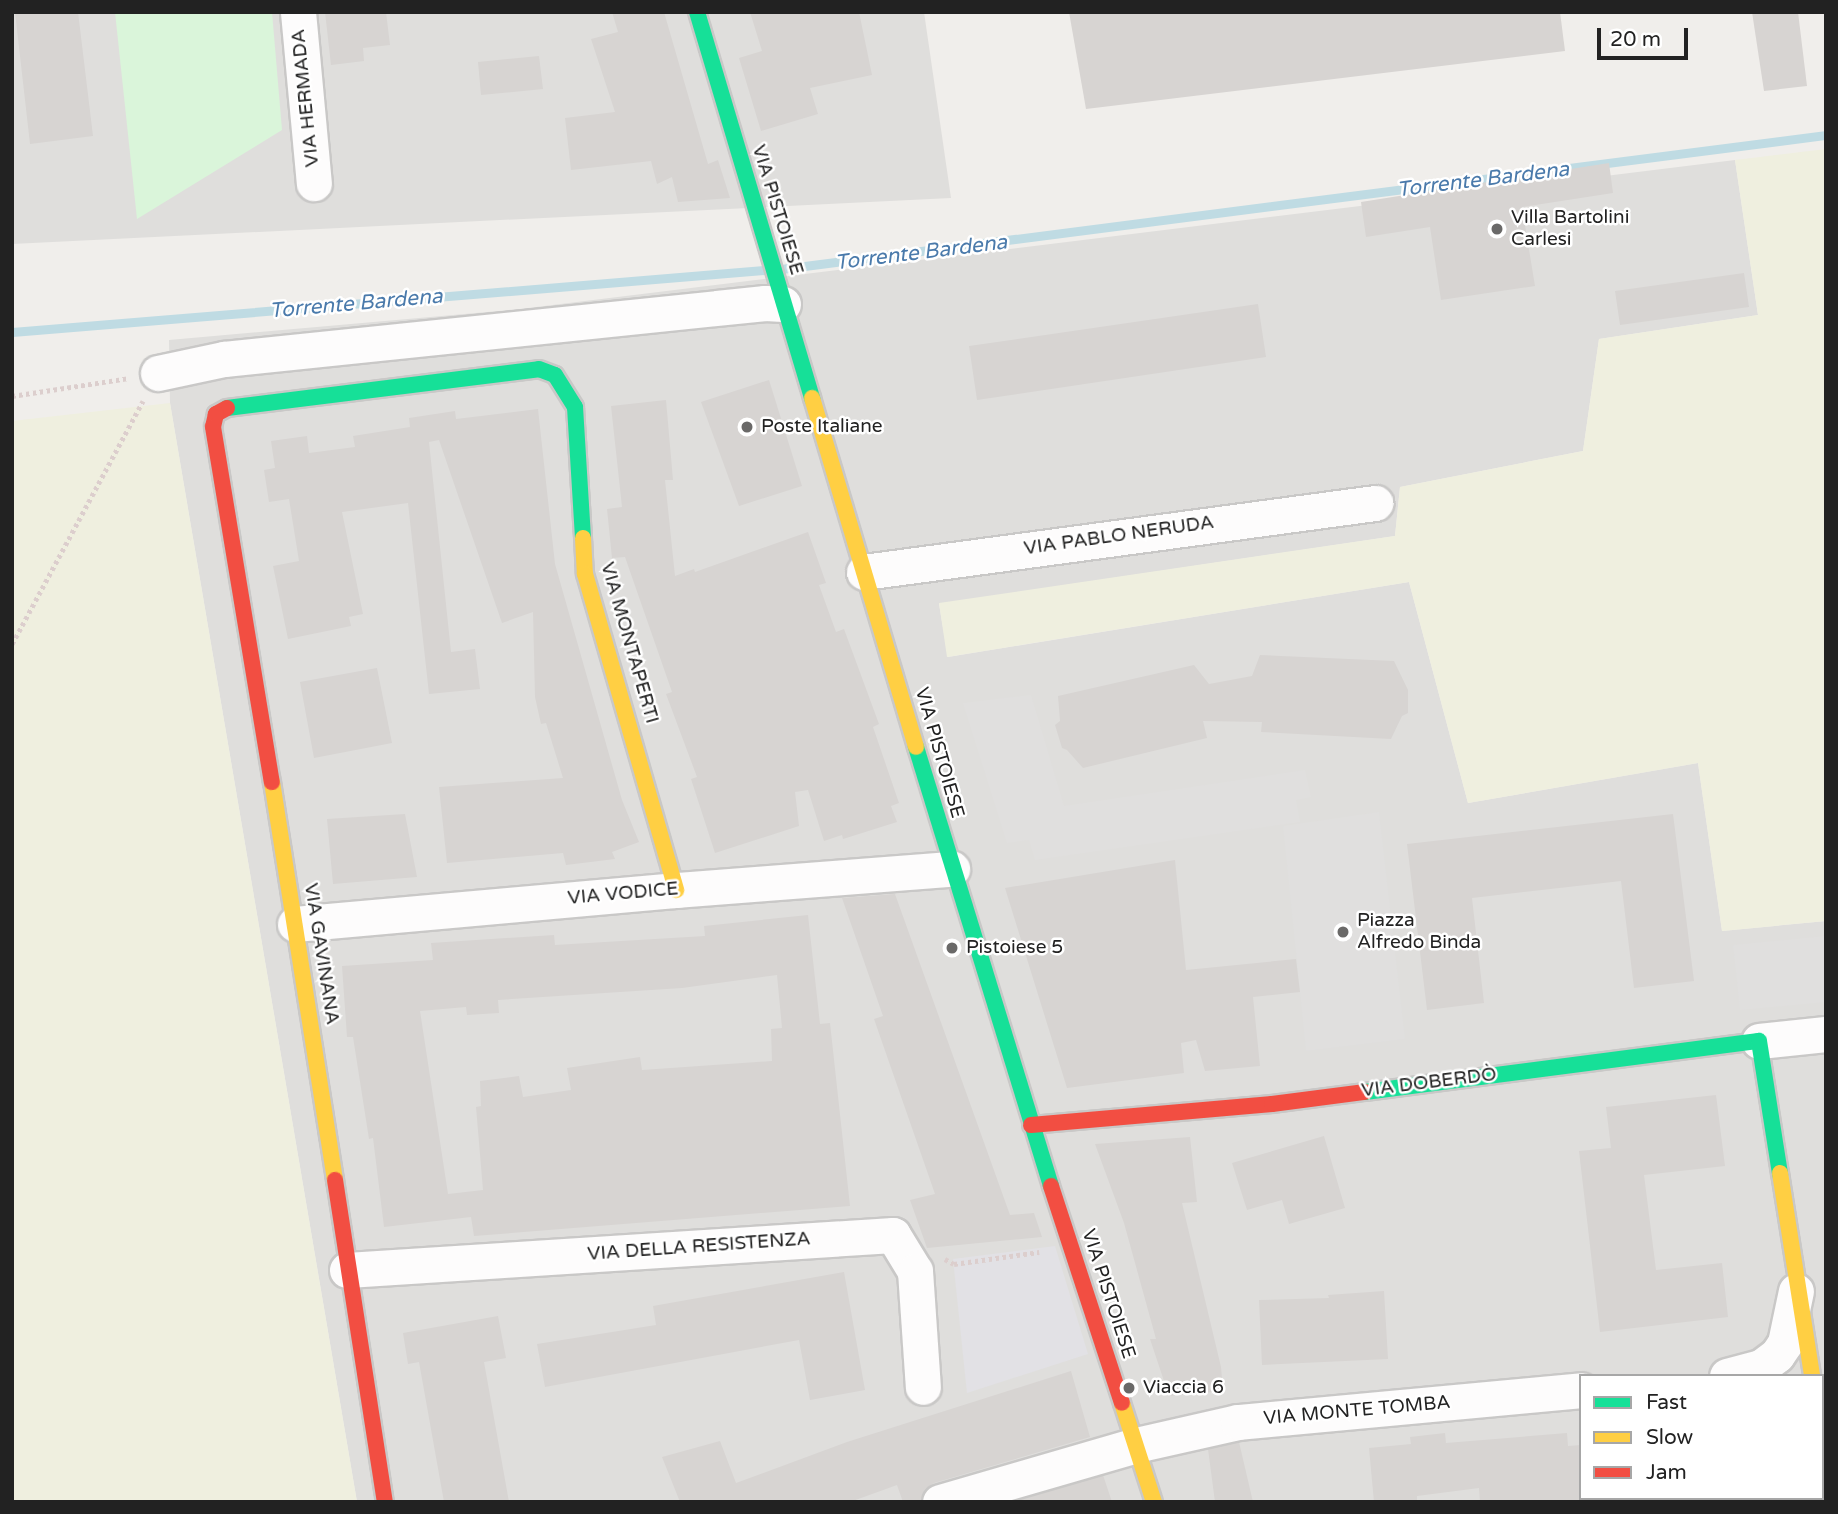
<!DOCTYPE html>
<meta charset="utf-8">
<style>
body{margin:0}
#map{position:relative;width:1838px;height:1514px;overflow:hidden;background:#f0eeeb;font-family:"Varela Round",sans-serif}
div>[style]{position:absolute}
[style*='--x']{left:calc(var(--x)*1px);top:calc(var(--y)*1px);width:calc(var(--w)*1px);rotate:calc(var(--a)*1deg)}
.residential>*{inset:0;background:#dfdedc}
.farmland>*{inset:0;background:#efefdf}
.park>*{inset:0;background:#daf5da}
.parking>*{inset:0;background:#e0dfde}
.plaza>*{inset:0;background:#e2e1e5}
.stream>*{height:9px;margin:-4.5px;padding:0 4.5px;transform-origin:4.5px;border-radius:4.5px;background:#bfdbe3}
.building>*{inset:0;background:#d7d4d2}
.path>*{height:4.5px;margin-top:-2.25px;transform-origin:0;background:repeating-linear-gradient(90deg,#dccecd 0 3.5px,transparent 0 7px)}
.roads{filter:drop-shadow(2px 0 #c9c8c7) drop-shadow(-2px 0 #c9c8c7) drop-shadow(0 2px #c9c8c7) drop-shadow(0 -2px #c9c8c7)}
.street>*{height:35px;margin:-17.5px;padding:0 17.5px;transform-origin:17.5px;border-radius:17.5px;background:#fdfcfc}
.fast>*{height:16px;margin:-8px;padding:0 8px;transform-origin:8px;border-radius:8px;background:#16e098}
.slow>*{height:16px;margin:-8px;padding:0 8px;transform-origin:8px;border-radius:8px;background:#ffcf43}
.jam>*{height:16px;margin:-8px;padding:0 8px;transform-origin:8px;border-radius:8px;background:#f24e42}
.dots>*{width:19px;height:19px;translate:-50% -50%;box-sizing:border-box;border:4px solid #fff;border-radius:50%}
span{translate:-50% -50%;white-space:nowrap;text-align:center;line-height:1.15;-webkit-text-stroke:5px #fff;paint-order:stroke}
.street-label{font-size:19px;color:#222}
.poi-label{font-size:19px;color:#222}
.left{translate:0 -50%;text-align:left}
.water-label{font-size:21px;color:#4a7aab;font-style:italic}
.frame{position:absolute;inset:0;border:14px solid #222;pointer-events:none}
.legend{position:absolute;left:1579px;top:1374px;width:245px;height:126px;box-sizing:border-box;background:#fff;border:2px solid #a7a7a7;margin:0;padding:9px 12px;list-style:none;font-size:21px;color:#222}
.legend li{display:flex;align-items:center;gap:14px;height:35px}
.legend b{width:35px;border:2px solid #a7a7a7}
.scale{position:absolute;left:1597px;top:28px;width:91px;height:32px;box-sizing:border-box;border:4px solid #222;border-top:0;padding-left:9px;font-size:21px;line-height:24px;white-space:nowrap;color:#222;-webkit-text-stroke:5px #fff;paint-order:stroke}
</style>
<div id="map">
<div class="residential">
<div style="clip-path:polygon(12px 12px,924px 12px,951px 198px,12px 244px)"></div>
<div style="clip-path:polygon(evenodd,1735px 160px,1758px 315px,1599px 339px,1583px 451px,1400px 487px,1395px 536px,939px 604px,948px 657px,1409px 582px,1468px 803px,1698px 763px,1722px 931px,1826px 921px,1826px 1502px,357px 1502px,170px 403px,169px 340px,520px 309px,1735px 160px,1581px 1376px,1822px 1376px,1822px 1498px,1581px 1498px,1581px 1376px)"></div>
</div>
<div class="farmland">
<div style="clip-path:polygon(1826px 149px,1826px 921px,1722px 931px,1698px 763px,1468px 803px,1409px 582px,947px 657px,939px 603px,1395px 536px,1400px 487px,1583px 451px,1599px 339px,1758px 315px,1735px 160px)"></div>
<div style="clip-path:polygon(170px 403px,357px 1502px,12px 1502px,12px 421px)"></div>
</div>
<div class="park">
<div style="clip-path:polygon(115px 12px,272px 12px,282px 130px,137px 219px)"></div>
</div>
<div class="parking">
<div style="clip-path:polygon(1031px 695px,1064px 806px,1305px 770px,1311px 797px,1296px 800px,1300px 822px,1035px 860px,1029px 840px,1007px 843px,963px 703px)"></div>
<div style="clip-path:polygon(1379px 812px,1405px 1039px,1306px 1051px,1283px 826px)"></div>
<div style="clip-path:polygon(1826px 936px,1826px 1002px,1740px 1010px,1733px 945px)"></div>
</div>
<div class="plaza">
<div style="clip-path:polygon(1055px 1246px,1088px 1354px,967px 1393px,953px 1259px)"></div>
</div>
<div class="stream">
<div style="--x:781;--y:269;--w:1054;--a:-7.31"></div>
<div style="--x:12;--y:332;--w:755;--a:-4.71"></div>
</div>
<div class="building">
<div style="clip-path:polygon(15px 12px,78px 12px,93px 136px,30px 144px)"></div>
<div style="clip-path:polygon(325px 12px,386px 12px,390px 45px,363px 48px,364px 61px,331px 65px)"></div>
<div style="clip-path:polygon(612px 12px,664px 12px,708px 164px,718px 160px,730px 198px,678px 202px,672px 177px,657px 184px,651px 161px,571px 170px,565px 118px,615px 112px,591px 39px,618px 32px)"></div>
<div style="clip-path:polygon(750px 12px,859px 12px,872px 75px,810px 88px,818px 114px,761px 131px,739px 58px,762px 51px)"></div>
<div style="clip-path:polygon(1069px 12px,1560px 12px,1565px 51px,1086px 109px)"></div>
<div style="clip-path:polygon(1752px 12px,1798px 12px,1807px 86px,1764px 91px)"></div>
<div style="clip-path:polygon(539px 56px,543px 89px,481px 95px,478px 62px)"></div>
<div style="clip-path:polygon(1609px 163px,1613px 193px,1522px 207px,1535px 286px,1441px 300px,1430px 227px,1366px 237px,1361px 202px)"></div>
<div style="clip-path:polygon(1744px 273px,1749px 307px,1620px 325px,1615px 291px)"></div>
<div style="clip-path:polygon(1258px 304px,1266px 357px,977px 400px,969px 346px)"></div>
<div style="clip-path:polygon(769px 380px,802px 486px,739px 506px,701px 402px)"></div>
<div style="clip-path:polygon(666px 400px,673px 480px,665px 480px,675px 576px,694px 569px,695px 572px,808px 532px,826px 583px,819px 585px,836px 632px,844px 629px,879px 724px,873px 727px,899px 803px,891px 806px,897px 822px,843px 839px,842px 835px,824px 841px,808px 790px,795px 792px,799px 826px,715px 853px,691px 779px,697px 777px,666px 694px,672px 692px,625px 557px,612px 558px,607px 509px,622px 507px,611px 406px)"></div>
<div style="clip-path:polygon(538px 409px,555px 564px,622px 800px,639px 842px,612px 852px,615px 859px,566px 865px,563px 853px,447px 863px,439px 787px,563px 778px,546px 723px,541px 724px,535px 697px,533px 612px,502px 623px,439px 440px,429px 442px,451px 652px,475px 649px,480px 689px,429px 694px,408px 503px,342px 512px,363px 614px,349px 617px,351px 626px,288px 639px,273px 566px,299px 561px,289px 499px,269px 502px,264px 470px,275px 468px,271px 441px,307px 436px,309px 453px,355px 447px,353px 436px,410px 427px,409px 418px,455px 411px,456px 419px)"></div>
<div style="clip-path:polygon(1260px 655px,1394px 661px,1408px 690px,1408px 713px,1402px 716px,1391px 739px,1261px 732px,1262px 722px,1203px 721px,1207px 738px,1083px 768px,1067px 750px,1062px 748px,1055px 725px,1060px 721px,1058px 696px,1194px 665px,1209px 684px,1252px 676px)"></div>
<div style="clip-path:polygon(377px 668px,392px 743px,314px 758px,300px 682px)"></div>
<div style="clip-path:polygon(405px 814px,417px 877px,333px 884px,327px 819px)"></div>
<div style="clip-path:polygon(1673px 814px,1694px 981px,1634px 988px,1621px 881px,1472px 898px,1484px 1003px,1427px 1010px,1407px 844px)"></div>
<div style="clip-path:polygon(1175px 860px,1186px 970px,1296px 959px,1300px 992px,1253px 997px,1260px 1066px,1205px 1071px,1196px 1040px,1181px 1043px,1184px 1073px,1067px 1088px,1005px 888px)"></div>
<div style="clip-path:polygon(895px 894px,1010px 1215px,1034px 1213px,1042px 1237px,927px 1248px,910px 1200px,935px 1194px,874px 1019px,883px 1016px,842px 898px)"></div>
<div style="clip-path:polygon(evenodd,808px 915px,820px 1024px,830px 1023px,850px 1206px,474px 1236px,471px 1217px,384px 1227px,373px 1138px,369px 1139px,353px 1037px,347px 1037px,342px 966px,433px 960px,431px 943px,554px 935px,555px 945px,705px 936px,704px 926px,808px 915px,777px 975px,782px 1028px,771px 1029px,772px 1061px,642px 1070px,640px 1057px,567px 1068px,571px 1090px,523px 1097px,519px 1076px,480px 1081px,481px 1106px,476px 1107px,483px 1190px,448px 1194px,420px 1011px,466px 1007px,467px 1015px,499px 1013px,498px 1000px,682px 988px,777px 975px)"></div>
<div style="clip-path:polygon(1716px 1095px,1725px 1166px,1644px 1175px,1656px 1270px,1722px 1263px,1728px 1317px,1600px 1332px,1579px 1151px,1611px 1148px,1606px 1107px)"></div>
<div style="clip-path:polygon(1324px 1136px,1345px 1208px,1289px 1224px,1282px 1200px,1247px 1210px,1232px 1163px)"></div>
<div style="clip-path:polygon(1190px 1137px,1197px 1202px,1182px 1203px,1221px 1367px,1223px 1391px,1169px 1396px,1150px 1339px,1156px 1339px,1124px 1223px,1095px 1144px)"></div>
<div style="clip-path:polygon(844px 1272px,865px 1390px,810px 1400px,799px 1340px,545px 1387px,537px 1344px,656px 1325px,653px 1306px)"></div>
<div style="clip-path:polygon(1384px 1291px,1388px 1359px,1262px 1365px,1259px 1300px,1329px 1298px,1328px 1295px)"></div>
<div style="clip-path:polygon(498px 1316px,506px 1358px,484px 1362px,509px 1502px,444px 1502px,419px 1362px,408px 1364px,403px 1333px)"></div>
<div style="clip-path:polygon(1071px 1371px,1090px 1437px,934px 1483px,925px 1489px,920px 1502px,903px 1502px,897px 1485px,850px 1502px,680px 1502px,662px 1457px,720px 1441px,736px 1483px,847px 1442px)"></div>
<div style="clip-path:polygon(1445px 1433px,1446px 1443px,1567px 1433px,1568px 1446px,1581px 1445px,1581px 1500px,1480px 1502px,1479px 1488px,1417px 1496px,1417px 1502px,1374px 1502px,1369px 1448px,1411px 1444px,1410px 1437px)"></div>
<div style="clip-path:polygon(1239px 1442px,1253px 1502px,1215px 1502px,1208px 1449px)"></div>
<div style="clip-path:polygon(1103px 1475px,1112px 1502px,1013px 1502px)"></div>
</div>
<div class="path">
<div style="--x:12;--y:396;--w:118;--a:-8.7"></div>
<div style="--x:12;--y:644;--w:276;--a:-61.7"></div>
<div style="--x:945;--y:1259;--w:10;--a:29"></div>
<div style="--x:954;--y:1264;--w:86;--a:-8"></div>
</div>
<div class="roads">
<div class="street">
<div style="--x:298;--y:12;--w:172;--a:84.7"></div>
<div style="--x:158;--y:373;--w:67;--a:-12"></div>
<div style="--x:224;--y:359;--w:544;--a:-5.91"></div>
<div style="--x:765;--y:303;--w:18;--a:3"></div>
<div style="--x:864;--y:572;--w:516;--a:-7.69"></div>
<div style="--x:295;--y:924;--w:383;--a:-5.1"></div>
<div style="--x:676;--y:890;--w:277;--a:-4.4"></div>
<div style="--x:1759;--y:1041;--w:67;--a:-6"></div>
<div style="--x:347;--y:1270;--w:547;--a:-3.67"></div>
<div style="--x:893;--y:1235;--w:42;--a:58.6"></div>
<div style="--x:915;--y:1271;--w:116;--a:86.1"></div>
<div style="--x:1727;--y:1376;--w:35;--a:-15"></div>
<div style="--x:1761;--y:1367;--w:20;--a:-37"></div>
<div style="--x:1777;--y:1355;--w:14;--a:-56"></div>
<div style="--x:1785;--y:1343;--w:53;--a:-78.1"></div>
<div style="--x:940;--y:1502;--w:204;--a:-16.2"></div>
<div style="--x:1136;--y:1445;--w:105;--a:-12.7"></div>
<div style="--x:1238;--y:1422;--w:344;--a:-5.3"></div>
</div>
<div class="fast">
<div style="--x:697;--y:12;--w:403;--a:73.4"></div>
<div style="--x:227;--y:408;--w:314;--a:-7.1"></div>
<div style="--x:539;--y:369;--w:17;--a:21"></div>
<div style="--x:555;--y:375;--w:38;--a:58"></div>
<div style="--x:575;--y:407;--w:131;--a:86.5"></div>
<div style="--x:916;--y:747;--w:459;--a:72.9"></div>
<div style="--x:1365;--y:1092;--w:397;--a:-7.4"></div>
<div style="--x:1759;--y:1041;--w:134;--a:81"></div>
<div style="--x:1820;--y:1498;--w:4;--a:90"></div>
</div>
<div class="slow">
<div style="--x:812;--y:398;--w:364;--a:73.4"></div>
<div style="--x:583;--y:538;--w:36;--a:87"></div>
<div style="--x:585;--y:574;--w:329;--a:73.9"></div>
<div style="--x:272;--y:782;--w:403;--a:81"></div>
<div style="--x:1780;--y:1173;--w:206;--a:81"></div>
<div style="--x:1122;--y:1403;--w:104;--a:72.1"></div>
</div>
<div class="jam">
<div style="--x:227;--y:408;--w:13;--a:151"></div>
<div style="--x:216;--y:414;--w:13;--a:103"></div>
<div style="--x:213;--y:427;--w:360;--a:80.6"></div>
<div style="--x:1031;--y:1125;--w:242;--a:-5"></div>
<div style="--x:1272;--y:1104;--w:94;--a:-7.4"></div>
<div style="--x:335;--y:1180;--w:326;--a:81.2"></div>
<div style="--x:1051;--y:1186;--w:228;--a:71.9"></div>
</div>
</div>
<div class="dots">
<div style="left:1497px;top:229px;background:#6a6968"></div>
<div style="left:747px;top:427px;background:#6a6968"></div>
<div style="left:1343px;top:932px;background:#6a6968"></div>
<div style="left:952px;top:948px;background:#6a6968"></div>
<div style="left:1129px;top:1388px;background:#6a6968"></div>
</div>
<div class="street-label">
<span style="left:306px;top:98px;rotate:-96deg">VIA HERMADA</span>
<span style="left:777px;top:210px;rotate:73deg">VIA PISTOIESE</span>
<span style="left:1119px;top:536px;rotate:-8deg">VIA PABLO NERUDA</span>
<span style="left:629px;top:643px;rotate:74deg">VIA MONTAPERTI</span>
<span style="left:939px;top:753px;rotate:74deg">VIA PISTOIESE</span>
<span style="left:623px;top:894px;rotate:-5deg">VIA VODICE</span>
<span style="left:321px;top:954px;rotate:81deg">VIA GAVINANA</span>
<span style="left:1429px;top:1083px;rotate:-7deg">VIA DOBERDÒ</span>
<span style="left:699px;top:1247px;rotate:-4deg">VIA DELLA RESISTENZA</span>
<span style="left:1108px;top:1294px;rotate:72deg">VIA PISTOIESE</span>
<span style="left:1357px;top:1411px;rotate:-5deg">VIA MONTE TOMBA</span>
</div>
<div class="poi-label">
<span class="left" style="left:1511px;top:229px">Villa Bartolini<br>Carlesi</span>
<span class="left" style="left:761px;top:427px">Poste Italiane</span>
<span class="left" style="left:1357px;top:932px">Piazza<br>Alfredo Binda</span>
<span class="left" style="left:966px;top:948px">Pistoiese 5</span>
<span class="left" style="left:1143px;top:1388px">Viaccia 6</span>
</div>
<div class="water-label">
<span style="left:1483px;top:180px;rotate:-7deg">Torrente Bardena</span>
<span style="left:921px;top:253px;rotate:-7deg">Torrente Bardena</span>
<span style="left:356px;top:304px;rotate:-5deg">Torrente Bardena</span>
</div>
<div class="frame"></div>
<ul class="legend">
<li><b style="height:9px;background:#16e098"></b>Fast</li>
<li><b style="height:9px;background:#ffcf43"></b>Slow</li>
<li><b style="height:9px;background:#f24e42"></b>Jam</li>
</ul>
<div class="scale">20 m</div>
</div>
